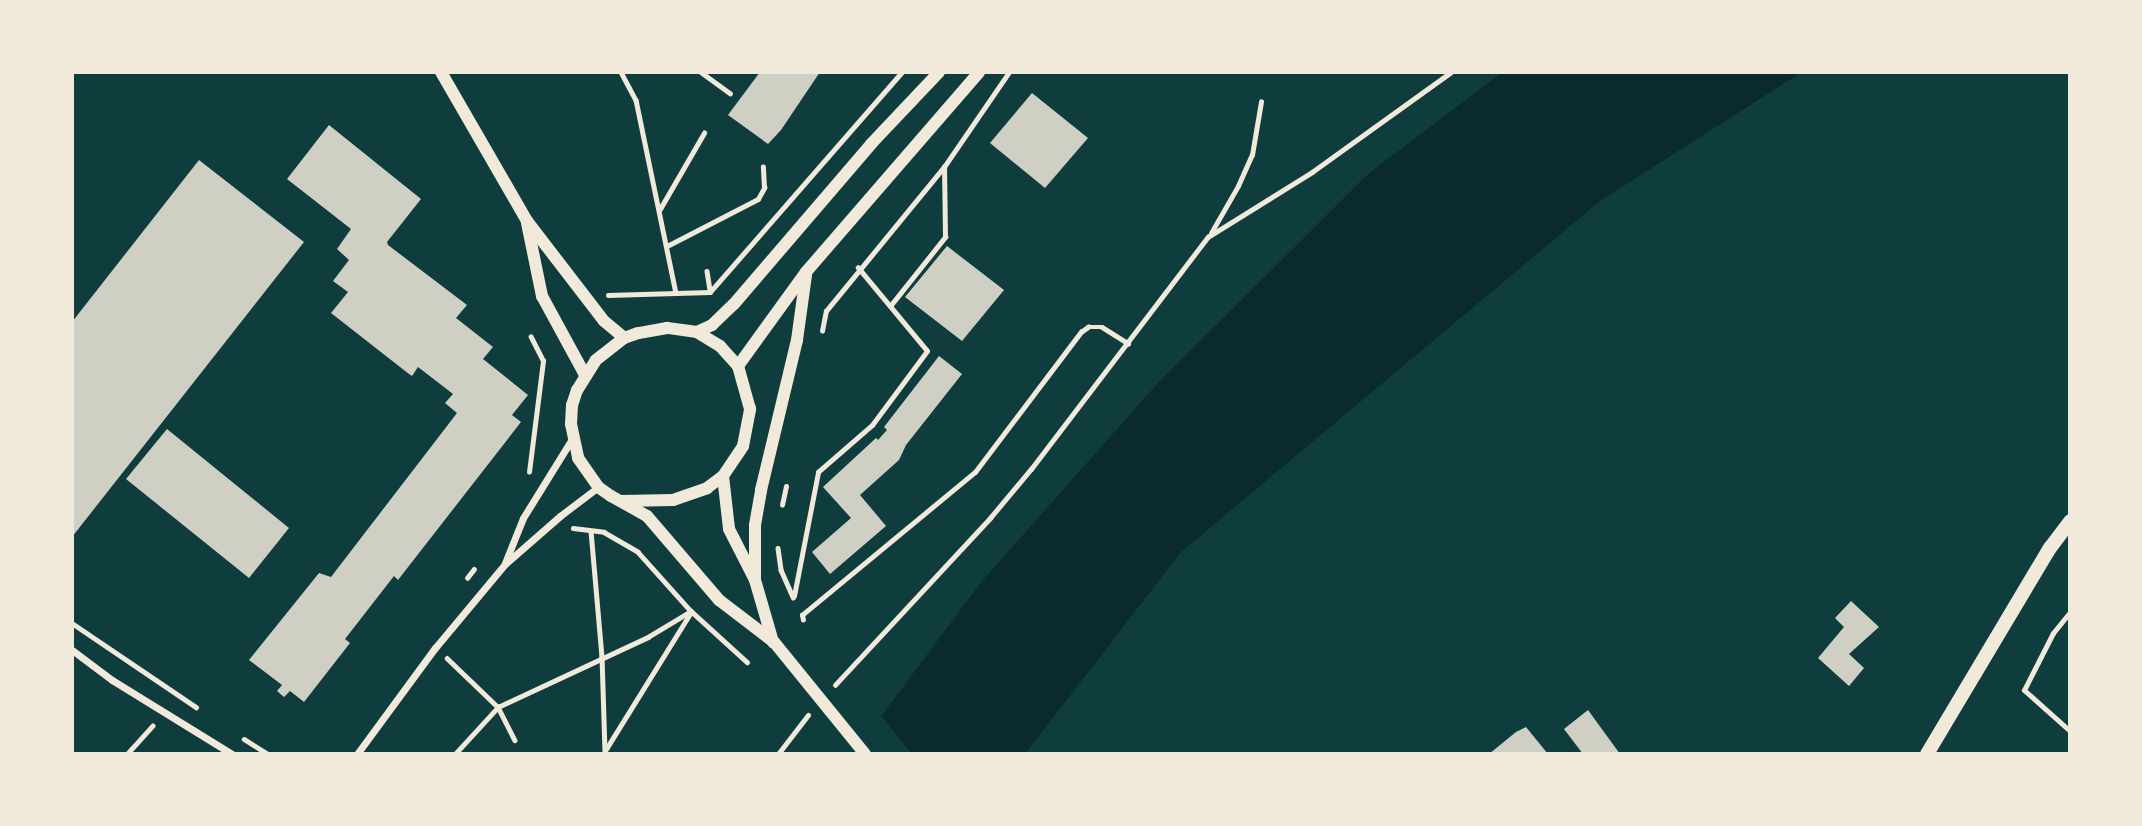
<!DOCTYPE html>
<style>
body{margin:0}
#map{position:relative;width:2142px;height:826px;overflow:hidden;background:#0f3d3e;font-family:Commissioner,sans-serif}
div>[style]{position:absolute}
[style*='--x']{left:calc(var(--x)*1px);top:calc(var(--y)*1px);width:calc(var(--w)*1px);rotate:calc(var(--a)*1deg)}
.water>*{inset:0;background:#0a2a2b}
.pier>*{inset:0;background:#0f3d3e}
.building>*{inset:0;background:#cfcfc3}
.path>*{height:4.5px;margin:-2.25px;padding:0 2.25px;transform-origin:2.25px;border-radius:2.25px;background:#f1e9da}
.service>*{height:5px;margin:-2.5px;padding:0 2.5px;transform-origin:2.5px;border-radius:2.5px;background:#f1e9da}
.minor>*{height:7px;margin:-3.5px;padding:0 3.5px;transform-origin:3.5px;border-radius:3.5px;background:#f1e9da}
.tertiary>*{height:12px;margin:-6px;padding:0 6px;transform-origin:6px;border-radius:6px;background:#f1e9da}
.secondary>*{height:14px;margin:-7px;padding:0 7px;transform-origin:7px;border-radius:7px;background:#f1e9da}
span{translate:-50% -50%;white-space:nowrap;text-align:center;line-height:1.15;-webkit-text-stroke:5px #f1e9da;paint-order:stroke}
.frame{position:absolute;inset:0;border:74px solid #f1e9da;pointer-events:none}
</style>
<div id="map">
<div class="water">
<div style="clip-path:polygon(1503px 72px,1802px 72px,1600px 201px,1181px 552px,1025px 754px,853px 754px,982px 581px,1157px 384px,1368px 174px)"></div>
</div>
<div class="pier">
<div style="clip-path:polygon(879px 713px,912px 754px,849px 754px)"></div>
</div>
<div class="building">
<div style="clip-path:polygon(760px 72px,820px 72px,781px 130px,768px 144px,728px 115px)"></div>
<div style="clip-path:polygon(1032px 93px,1088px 138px,1045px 188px,990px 143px)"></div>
<div style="clip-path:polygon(329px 125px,421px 199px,387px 242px,388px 245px,467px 305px,456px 318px,493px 347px,483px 359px,528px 395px,512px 415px,521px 422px,398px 580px,394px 576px,345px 639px,350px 643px,304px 702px,290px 691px,284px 697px,277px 691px,282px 685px,249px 660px,319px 573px,331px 577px,457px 413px,445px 403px,453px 394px,418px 367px,412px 376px,409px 374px,331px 313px,348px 292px,333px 281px,349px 260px,337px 249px,351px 229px,287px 179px)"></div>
<div style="clip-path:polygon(199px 160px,304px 242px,72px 537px,72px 322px)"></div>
<div style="clip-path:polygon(947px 246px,1004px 290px,962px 341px,905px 297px)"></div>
<div style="clip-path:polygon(939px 356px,962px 374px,906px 445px,899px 460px,860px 495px,886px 526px,830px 574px,812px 552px,851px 518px,823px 487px,876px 438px,878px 440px,887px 430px,884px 427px)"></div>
<div style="clip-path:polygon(167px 429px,289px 528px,249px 578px,126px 479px)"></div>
<div style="clip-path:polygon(1851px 601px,1879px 627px,1849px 654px,1864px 668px,1849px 686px,1818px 658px,1844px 627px,1835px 618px)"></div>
<div style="clip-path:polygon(1588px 710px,1620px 754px,1583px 754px,1564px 729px)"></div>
<div style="clip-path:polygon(1526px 727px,1548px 754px,1489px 754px,1516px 732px)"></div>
</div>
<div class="path">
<div style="--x:621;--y:72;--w:32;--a:62"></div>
<div style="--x:636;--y:100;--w:197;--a:78.3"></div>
<div style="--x:701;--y:72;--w:36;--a:36"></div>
<div style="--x:660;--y:209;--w:88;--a:-59.9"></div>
<div style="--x:1211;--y:233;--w:54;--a:-60.1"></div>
<div style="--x:1238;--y:186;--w:34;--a:-66"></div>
<div style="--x:1252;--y:155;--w:54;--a:-80.4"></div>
<div style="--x:667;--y:246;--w:102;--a:-27.3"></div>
<div style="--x:758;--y:199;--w:13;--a:-61"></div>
<div style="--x:764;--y:188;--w:21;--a:-93"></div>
<div style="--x:707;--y:271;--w:20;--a:81"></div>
<div style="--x:608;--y:295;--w:102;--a:-1.7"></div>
<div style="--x:710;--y:292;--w:292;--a:-48.9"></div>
<div style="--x:891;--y:305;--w:87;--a:-51.5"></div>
<div style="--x:945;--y:237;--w:70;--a:-90.8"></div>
<div style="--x:822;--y:331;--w:20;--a:-79"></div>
<div style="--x:826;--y:311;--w:186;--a:-50.7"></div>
<div style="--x:944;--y:167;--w:115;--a:-55.6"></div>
<div style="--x:529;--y:472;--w:112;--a:-82.8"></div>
<div style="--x:543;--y:361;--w:27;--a:-117"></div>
<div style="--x:782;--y:505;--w:19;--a:-78"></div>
<div style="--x:573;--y:528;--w:31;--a:7"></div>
<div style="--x:604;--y:532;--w:39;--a:30"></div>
<div style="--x:638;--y:552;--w:79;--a:48.1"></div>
<div style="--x:691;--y:611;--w:76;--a:42.3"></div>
<div style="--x:591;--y:531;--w:125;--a:85"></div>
<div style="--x:602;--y:656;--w:93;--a:88.2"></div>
<div style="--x:778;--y:548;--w:22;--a:82"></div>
<div style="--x:781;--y:570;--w:30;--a:66"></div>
<div style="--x:467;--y:578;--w:11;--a:-52"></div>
<div style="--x:794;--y:596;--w:126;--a:-79"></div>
<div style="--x:818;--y:472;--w:72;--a:-41"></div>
<div style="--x:872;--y:425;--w:92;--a:-53.4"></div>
<div style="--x:927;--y:351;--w:108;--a:-129.7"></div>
<div style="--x:803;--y:620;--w:5;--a:-101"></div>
<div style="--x:802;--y:615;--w:224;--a:-39.6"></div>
<div style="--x:975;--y:472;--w:176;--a:-52.9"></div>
<div style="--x:1081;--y:332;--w:9;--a:-36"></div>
<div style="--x:1088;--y:327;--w:14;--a:0"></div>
<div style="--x:1102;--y:327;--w:31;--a:32"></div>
<div style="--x:72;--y:623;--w:150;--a:34.1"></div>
<div style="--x:447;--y:658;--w:71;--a:43.9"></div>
<div style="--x:498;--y:707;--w:37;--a:63"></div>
<div style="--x:835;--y:685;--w:228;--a:-47.1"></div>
<div style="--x:990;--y:518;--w:64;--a:-50.1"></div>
<div style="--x:1031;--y:469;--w:292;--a:-52.7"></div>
<div style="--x:1208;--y:237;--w:123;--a:-32"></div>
<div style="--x:1312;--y:172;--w:171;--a:-35.7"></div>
<div style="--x:244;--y:739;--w:28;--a:32"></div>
<div style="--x:127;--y:754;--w:38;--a:-48"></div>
<div style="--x:455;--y:754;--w:64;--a:-47.5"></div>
<div style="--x:498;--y:707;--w:166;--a:-25"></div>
<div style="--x:648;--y:637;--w:50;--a:-31.2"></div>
<div style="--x:603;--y:754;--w:167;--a:-58.2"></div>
<div style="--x:778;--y:754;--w:49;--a:-52.4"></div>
</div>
<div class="service">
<div style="--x:2070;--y:612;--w:27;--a:129"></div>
<div style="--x:2053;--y:633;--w:64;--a:117"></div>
<div style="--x:2024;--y:690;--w:62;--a:41.7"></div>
</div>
<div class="minor">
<div style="--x:505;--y:563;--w:48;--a:-68.2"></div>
<div style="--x:523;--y:518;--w:93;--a:-58.2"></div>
<div style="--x:72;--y:650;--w:50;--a:36.9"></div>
<div style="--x:112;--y:680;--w:141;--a:31.7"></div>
<div style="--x:357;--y:754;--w:132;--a:-53.7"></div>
<div style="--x:435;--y:648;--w:109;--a:-50.2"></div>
<div style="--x:505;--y:564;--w:73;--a:-41.1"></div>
<div style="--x:560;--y:516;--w:48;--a:-37.3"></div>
</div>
<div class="tertiary">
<div style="--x:441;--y:72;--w:172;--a:60"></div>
<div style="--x:527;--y:221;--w:126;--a:52.4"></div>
<div style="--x:604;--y:321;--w:26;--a:40"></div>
<div style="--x:527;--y:223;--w:75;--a:78.4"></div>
<div style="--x:542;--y:296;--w:90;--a:61.4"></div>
<div style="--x:697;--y:332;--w:17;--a:-25"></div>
<div style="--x:712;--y:325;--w:30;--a:-44"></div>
<div style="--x:734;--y:304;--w:211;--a:-49.4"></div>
<div style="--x:871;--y:144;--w:99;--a:-46.6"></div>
<div style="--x:738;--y:366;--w:116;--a:-54.1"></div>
<div style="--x:806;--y:272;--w:264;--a:-49.1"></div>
<div style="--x:723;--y:476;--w:53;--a:83.5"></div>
<div style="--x:729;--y:529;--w:57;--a:63"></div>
<div style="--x:755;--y:580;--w:65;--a:73.8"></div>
<div style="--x:621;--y:501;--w:52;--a:-1.1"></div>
<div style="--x:673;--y:500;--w:36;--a:-19"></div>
<div style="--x:707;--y:488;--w:20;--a:-37"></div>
<div style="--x:723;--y:476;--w:36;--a:-56"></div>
<div style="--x:743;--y:446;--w:38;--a:-79"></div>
<div style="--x:750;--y:409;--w:45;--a:-105.6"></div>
<div style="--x:738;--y:366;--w:27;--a:-132"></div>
<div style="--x:720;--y:346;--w:27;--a:-149"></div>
<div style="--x:697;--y:332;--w:30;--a:-172"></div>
<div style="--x:667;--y:328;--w:29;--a:170"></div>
<div style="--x:638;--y:333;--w:15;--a:160"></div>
<div style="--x:624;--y:338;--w:36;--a:142"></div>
<div style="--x:596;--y:360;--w:36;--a:122"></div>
<div style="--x:577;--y:390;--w:16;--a:108"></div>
<div style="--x:572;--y:405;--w:19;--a:93"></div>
<div style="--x:571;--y:424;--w:35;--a:78"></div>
<div style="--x:578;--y:458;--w:35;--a:55"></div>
<div style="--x:598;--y:487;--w:16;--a:35"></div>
<div style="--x:611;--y:496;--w:41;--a:29.1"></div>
<div style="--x:647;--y:516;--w:111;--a:49.4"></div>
<div style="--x:719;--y:600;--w:69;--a:37.4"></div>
<div style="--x:774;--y:642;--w:144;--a:50.9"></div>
<div style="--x:755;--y:580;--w:55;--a:-90"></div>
<div style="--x:755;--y:525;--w:36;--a:-80"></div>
<div style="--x:761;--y:490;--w:154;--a:-76.5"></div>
<div style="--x:797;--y:340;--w:66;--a:-82.1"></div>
</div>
<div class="secondary">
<div style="--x:1927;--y:754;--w:240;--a:-59.2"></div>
<div style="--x:2050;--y:548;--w:34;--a:-53"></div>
</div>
<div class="frame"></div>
</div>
